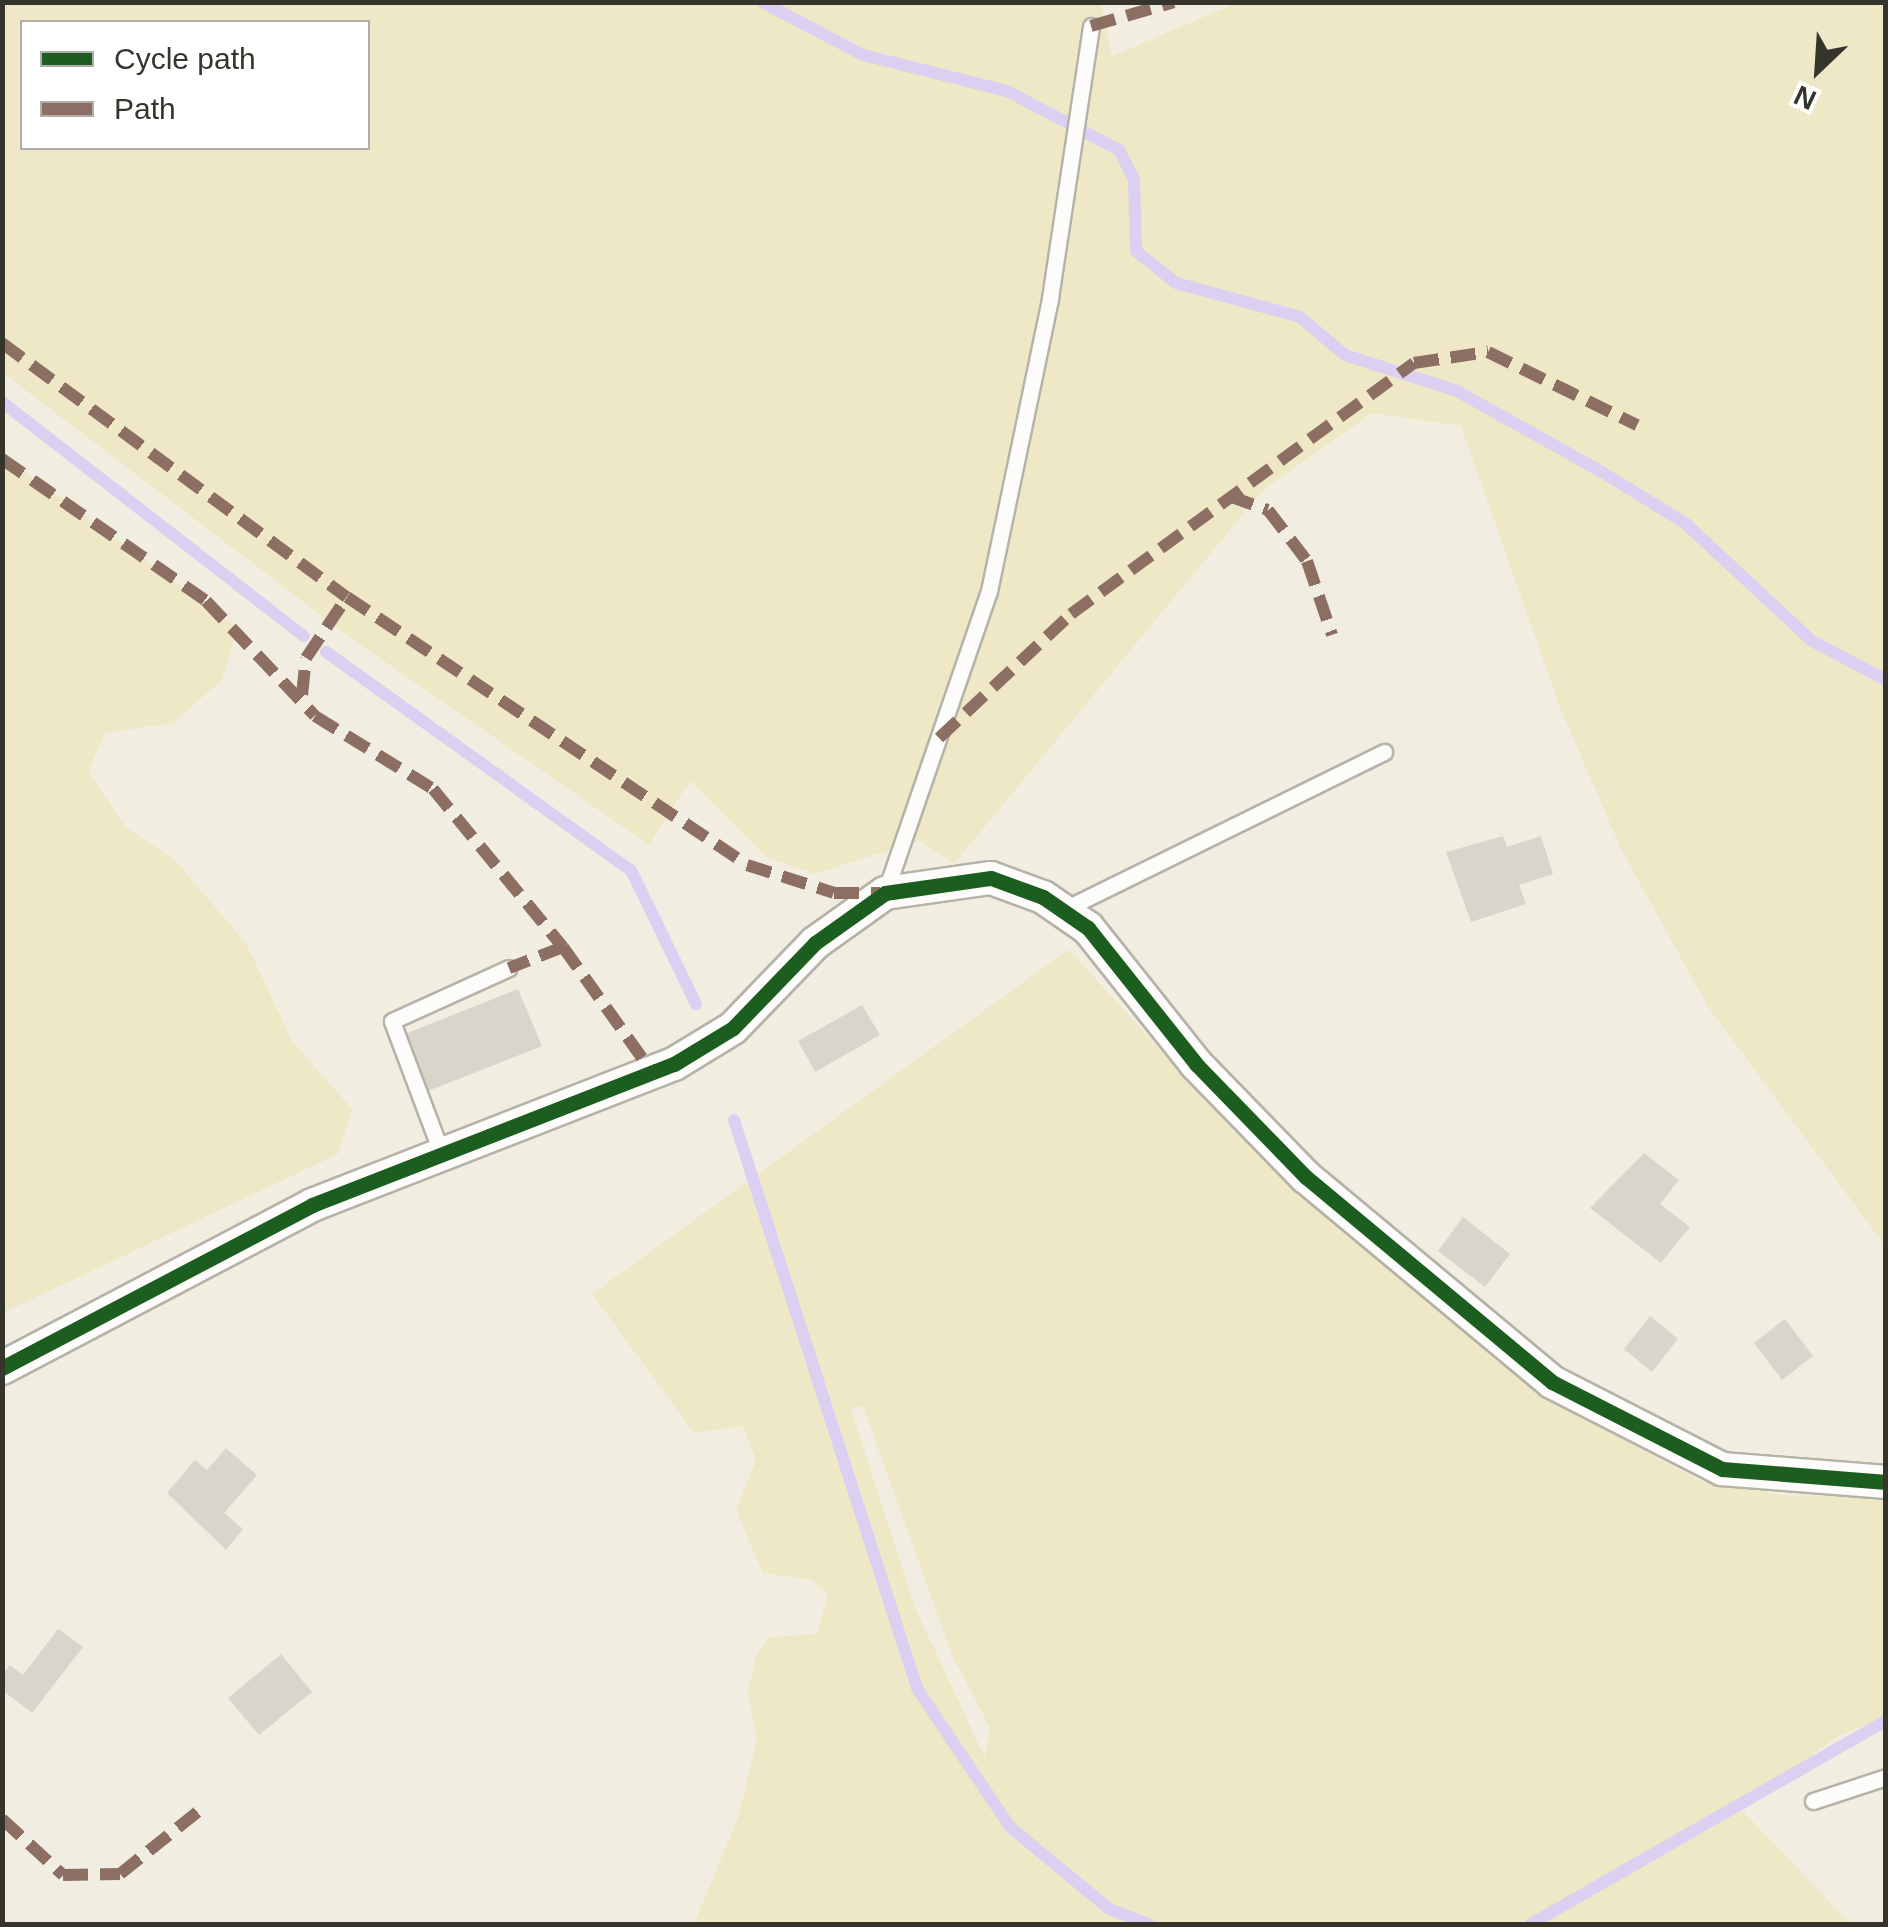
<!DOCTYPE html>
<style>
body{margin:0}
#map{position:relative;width:1888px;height:1927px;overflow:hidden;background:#f1eee1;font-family:Arial,sans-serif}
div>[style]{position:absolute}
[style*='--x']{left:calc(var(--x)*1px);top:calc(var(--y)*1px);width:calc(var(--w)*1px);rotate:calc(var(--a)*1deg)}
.green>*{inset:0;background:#eee8c7}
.stream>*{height:12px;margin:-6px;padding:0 6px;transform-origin:6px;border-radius:6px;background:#dbd0f1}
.building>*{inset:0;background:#d8d6cc}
.roads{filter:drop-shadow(2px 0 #b4b3a8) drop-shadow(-2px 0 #b4b3a8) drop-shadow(0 2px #b4b3a8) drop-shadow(0 -2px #b4b3a8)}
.lane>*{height:15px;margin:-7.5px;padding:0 7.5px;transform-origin:7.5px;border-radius:7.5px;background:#fdfcfa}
.street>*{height:32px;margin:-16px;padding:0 16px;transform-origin:16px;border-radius:16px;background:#fdfcfa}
.quiet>*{height:12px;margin-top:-6px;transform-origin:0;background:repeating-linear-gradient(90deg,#8d6e63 0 25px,transparent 0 37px)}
.cycleway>*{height:15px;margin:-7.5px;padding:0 7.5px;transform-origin:7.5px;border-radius:7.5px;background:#1b5e20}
span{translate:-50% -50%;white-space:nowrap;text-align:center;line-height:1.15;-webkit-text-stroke:8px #fff;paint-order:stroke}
.frame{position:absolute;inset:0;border:5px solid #36352c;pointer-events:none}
.legend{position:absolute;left:20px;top:20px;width:350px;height:130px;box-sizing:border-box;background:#fff;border:2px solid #afaeab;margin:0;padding:12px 18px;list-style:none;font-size:30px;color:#36352c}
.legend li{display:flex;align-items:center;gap:20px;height:50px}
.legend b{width:50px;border:2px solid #afaeab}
.north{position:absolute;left:1768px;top:20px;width:100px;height:100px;-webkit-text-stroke:8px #fff;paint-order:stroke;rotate:205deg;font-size:28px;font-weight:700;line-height:40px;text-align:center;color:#36352c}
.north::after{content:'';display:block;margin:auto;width:35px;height:45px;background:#36352c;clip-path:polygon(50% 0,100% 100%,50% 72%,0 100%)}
</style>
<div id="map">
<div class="green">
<div style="clip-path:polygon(evenodd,1101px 2px,1112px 56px,1236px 3px,1885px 3px,1885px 1246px,1708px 1007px,1621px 849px,1559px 705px,1461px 426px,1372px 413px,1263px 490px,954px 864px,920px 841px,814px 874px,766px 857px,690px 781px,649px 845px,352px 639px,3px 373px,2px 3px,1101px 2px,22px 22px,368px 22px,368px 148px,22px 148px,22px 22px)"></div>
<div style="clip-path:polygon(3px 455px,238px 628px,222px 680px,173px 723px,105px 733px,88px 771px,126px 827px,174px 859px,246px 943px,292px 1041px,352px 1109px,338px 1154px,3px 1313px)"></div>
<div style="clip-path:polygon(evenodd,1069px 949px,1233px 1131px,1585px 1419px,1700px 1481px,1790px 1496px,1885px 1495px,1885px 1716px,1835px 1738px,1741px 1809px,1851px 1924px,694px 1924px,738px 1818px,757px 1740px,748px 1691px,756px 1656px,769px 1637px,817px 1634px,828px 1595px,813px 1580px,763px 1573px,736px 1510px,756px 1460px,743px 1426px,694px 1433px,592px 1294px,1069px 949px,863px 1406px,952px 1655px,990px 1728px,985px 1758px,914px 1605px,851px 1409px,863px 1406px)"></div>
</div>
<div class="stream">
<div style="--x:762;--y:2;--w:114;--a:27.7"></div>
<div style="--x:863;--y:55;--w:148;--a:14"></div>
<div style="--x:1007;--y:91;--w:127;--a:27.8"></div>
<div style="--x:1119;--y:150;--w:33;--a:63"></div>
<div style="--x:1134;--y:179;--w:72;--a:88.4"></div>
<div style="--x:1136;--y:251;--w:51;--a:38.7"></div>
<div style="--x:1176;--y:283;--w:129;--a:15.3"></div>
<div style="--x:1300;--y:317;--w:59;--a:40.2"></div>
<div style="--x:1345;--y:355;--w:118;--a:17.8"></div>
<div style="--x:1457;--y:391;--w:166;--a:29.2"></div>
<div style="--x:1602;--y:472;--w:97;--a:31.6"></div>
<div style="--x:1685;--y:523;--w:173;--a:42.9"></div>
<div style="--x:1812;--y:641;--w:84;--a:27.8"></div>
<div style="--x:2;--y:402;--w:382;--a:37.8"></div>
<div style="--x:326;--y:652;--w:375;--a:35.6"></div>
<div style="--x:631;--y:870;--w:149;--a:64.1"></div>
<div style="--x:734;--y:1120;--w:597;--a:72.14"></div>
<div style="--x:917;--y:1688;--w:167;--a:56.2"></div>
<div style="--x:1010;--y:1827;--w:129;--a:39.6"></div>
<div style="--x:1109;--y:1909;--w:42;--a:21"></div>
<div style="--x:1531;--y:1924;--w:409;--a:-29.8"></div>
</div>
<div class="building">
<div style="clip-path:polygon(1503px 836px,1507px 847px,1541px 836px,1553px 874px,1519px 885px,1526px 904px,1471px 922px,1446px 852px)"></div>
<div style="clip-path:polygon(518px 989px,542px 1046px,428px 1091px,405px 1034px)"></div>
<div style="clip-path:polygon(862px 1005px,880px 1035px,815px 1072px,798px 1041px)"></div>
<div style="clip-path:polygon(1644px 1153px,1679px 1180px,1660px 1204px,1690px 1227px,1661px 1263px,1590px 1208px)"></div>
<div style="clip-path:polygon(1463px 1217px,1510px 1254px,1485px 1287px,1438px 1251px)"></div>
<div style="clip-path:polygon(1650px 1316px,1678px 1339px,1652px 1372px,1624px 1349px)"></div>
<div style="clip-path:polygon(1785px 1319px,1813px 1356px,1782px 1380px,1754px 1343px)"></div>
<div style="clip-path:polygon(226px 1448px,257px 1475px,224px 1513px,243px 1529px,226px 1550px,167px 1493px,195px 1460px,207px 1470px)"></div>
<div style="clip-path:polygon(58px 1629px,83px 1647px,32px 1713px,2px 1690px,2px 1675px,10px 1665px,23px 1675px)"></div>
<div style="clip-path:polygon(281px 1654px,312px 1692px,259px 1735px,228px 1698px)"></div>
</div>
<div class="roads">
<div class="lane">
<div style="--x:885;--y:893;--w:319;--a:-71"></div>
<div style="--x:989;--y:591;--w:299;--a:-78.2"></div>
<div style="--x:1050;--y:298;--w:275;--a:-81.4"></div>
<div style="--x:1063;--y:910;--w:358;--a:-26.2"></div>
<div style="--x:443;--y:1157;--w:145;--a:-110.6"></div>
<div style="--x:392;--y:1021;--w:128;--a:-24.4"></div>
<div style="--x:1813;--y:1801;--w:77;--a:-18.2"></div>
</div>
<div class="street">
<div style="--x:2;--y:1368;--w:350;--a:-27.7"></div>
<div style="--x:312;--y:1205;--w:388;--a:-21.3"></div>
<div style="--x:674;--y:1064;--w:69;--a:-31.4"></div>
<div style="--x:733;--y:1028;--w:118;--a:-46"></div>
<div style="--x:815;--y:943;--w:86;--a:-35.5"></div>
<div style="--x:885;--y:893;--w:107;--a:-8.1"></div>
<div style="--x:991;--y:878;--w:55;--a:20.1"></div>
<div style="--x:1043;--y:897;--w:55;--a:34.6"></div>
<div style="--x:1088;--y:928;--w:174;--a:51.5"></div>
<div style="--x:1196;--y:1064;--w:158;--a:45.8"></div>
<div style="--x:1306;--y:1177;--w:320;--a:39.8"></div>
<div style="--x:1552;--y:1382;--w:191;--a:27.1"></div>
<div style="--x:1722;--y:1469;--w:165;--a:4.5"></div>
</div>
</div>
<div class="quiet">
<div style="--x:1091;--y:26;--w:86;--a:-16.1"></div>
<div style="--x:2;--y:343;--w:428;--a:36.4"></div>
<div style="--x:347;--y:597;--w:481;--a:33.8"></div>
<div style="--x:747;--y:865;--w:91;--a:17.8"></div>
<div style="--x:834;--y:893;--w:46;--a:0"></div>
<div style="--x:2;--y:459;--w:249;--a:34.8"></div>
<div style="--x:206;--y:601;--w:158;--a:46.5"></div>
<div style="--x:315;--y:716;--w:139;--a:31.7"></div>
<div style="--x:433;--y:789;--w:205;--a:50.6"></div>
<div style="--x:563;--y:947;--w:58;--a:158.7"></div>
<div style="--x:1229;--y:496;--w:41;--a:19.7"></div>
<div style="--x:1268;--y:510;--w:64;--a:52.6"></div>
<div style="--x:1307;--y:561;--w:78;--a:71.3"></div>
<div style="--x:302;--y:695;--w:37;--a:-84"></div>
<div style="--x:306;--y:658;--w:73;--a:-56.1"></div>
<div style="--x:939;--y:738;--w:181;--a:-43.2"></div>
<div style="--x:1071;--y:614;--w:425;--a:-36.2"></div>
<div style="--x:1414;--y:363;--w:75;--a:-8.5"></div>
<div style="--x:1488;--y:352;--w:166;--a:26.1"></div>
<div style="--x:563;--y:947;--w:155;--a:54.5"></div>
<div style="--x:2;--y:1819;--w:83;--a:42.6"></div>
<div style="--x:63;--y:1875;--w:57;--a:-1"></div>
<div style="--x:120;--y:1874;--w:109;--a:-38.7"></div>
</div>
<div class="cycleway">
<div style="--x:2;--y:1368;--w:350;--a:-27.7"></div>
<div style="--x:312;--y:1205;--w:388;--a:-21.3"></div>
<div style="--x:674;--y:1064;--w:69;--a:-31.4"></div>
<div style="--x:733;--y:1028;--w:118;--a:-46"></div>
<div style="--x:815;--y:943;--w:86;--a:-35.5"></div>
<div style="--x:885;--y:893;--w:107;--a:-8.1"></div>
<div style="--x:991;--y:878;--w:55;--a:20.1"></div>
<div style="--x:1043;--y:897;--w:55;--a:34.6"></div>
<div style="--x:1088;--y:928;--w:174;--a:51.5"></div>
<div style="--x:1196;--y:1064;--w:158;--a:45.8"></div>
<div style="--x:1306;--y:1177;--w:320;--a:39.8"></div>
<div style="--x:1552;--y:1382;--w:191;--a:27.1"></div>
<div style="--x:1722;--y:1469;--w:165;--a:4.5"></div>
</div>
<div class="frame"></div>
<ul class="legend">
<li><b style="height:12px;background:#1b5e20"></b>Cycle path</li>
<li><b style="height:12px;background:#8d6e63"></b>Path</li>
</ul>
<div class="north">N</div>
</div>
